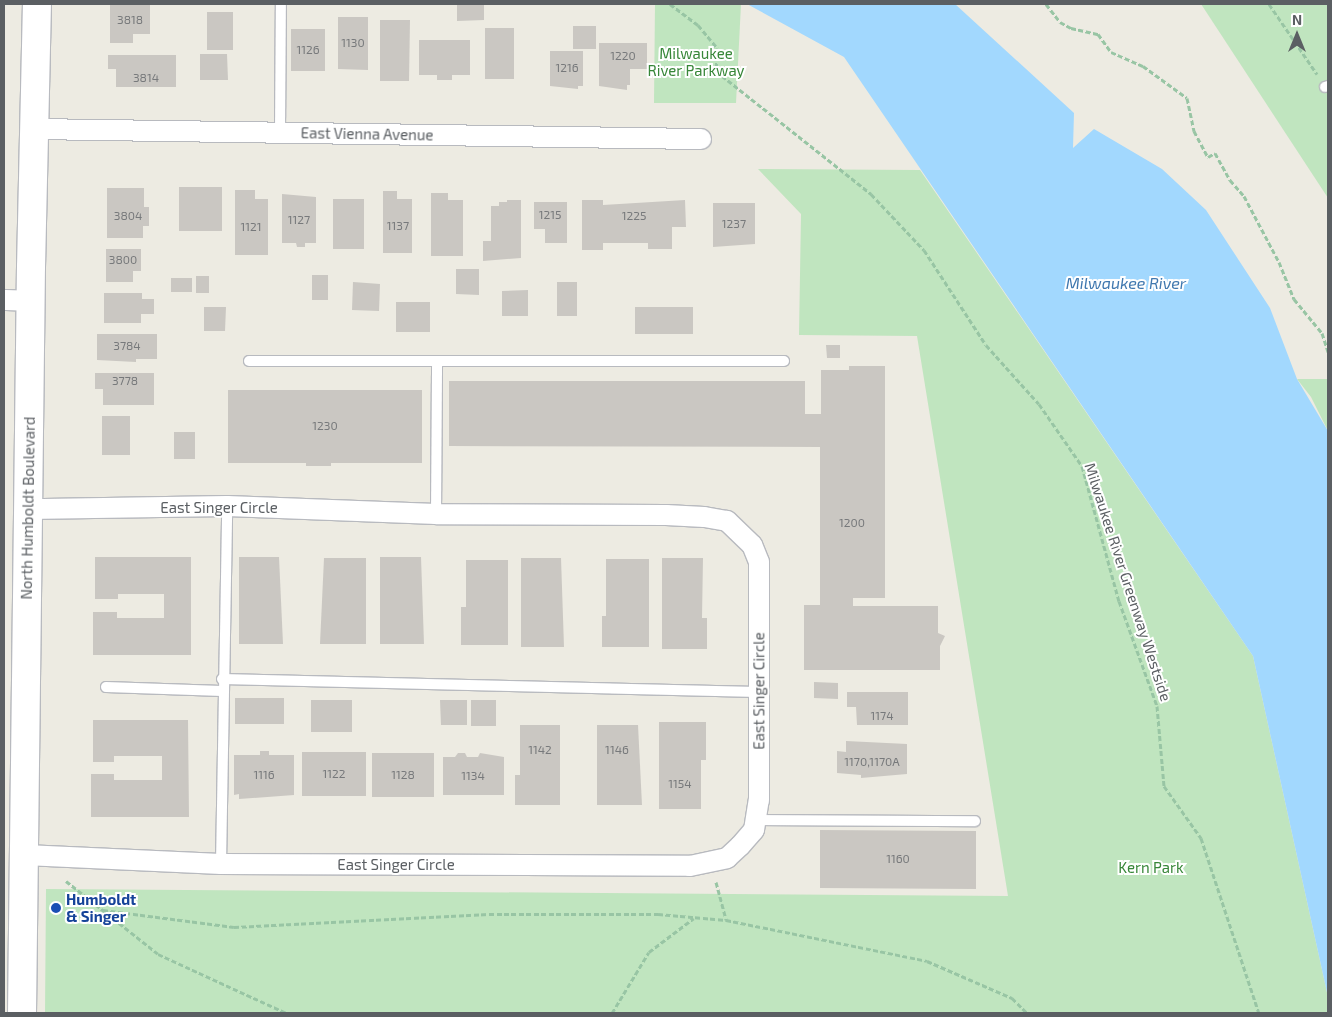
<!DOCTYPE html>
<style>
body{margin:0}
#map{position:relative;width:1332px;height:1017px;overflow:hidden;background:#edebe2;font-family:"Exo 2",sans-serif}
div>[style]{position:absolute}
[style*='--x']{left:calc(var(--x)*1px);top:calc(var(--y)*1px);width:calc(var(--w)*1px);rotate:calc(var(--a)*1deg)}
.green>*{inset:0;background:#c0e5bf}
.water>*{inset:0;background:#a2d8fe}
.building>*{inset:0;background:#cac7c2}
.path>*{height:3px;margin-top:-1.5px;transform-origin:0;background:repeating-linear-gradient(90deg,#98c5a4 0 5px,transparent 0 7.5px)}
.roads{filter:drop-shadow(1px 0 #b8babf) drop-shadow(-1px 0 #b8babf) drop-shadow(0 1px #b8babf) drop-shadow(0 -1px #b8babf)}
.lane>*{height:10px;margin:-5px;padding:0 5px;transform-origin:5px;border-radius:5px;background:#fff}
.street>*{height:20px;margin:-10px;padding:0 10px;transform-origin:10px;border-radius:10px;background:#fff}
.secondary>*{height:28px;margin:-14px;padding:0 14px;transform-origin:14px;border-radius:14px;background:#fff}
.dots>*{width:14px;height:14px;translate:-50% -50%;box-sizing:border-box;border:2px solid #fff;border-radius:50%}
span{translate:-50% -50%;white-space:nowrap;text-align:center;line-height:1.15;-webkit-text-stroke:4px #fff;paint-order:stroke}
.number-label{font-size:12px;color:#77797b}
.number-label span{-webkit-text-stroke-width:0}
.park-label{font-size:15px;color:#378638}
.street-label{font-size:15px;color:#5b5f63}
.transit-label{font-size:15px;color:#164399;font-weight:700}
.left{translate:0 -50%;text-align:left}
.water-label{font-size:16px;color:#4078af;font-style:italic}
.frame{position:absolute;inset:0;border:5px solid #5b5f63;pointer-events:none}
.north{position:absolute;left:1272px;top:10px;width:50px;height:50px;-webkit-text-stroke:4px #fff;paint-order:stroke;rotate:0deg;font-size:14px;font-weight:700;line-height:20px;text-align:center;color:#5b5f63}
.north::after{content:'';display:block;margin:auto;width:18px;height:22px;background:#5b5f63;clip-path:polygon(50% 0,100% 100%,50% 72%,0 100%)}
</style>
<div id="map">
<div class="green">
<div style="clip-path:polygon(655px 4px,741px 4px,736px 103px,654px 103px)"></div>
<div style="clip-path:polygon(1201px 4px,1328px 4px,1328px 198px)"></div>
<div style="clip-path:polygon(758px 169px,920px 170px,1253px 656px,1328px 997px,1328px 1013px,45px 1013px,46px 889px,1008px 896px,917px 336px,799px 335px,801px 214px)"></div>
<div style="clip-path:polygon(1297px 379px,1328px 379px,1328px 431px,1311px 397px)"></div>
</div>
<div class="water">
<div style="clip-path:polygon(747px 4px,955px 4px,1074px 113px,1073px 148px,1094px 129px,1162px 169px,1206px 210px,1270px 308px,1297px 379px,1328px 431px,1328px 997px,1253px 656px,844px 57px)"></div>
</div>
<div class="building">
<div style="clip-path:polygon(457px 4px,484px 4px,484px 20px,457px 21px)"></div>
<div style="clip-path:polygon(110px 5px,150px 5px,150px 34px,133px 34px,133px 43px,110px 43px)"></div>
<div style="clip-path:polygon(207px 12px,233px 12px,233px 50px,207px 50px)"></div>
<div style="clip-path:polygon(338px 17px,368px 17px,368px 70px,338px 69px)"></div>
<div style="clip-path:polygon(380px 20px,410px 20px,409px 81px,380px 81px)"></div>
<div style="clip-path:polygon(573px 26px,596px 26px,596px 49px,573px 49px)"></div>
<div style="clip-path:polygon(485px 28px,514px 28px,514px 79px,485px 79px)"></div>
<div style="clip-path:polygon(291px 29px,325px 29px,325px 71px,291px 71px)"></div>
<div style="clip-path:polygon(419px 40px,470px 40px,470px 75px,452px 75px,452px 80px,437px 80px,437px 75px,419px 75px)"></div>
<div style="clip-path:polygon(599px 43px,647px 43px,647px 69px,630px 69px,630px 85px,627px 85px,627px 90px,599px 86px)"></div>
<div style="clip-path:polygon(550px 51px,583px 51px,583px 86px,578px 86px,578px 89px,550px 86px)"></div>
<div style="clip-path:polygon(200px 54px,227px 54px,228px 80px,200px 80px)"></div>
<div style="clip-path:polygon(108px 55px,176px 55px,176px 87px,116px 87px,116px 69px,108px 69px)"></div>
<div style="clip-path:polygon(179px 187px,222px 187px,222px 231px,179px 231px)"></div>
<div style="clip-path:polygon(107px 188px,144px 188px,144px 207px,149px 207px,149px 226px,143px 226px,143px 238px,107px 238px)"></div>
<div style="clip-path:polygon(235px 190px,255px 190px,255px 199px,268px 199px,268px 255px,235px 255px)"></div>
<div style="clip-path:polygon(383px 191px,397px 191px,397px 199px,412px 199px,412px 253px,383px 253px)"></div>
<div style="clip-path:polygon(431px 193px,448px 193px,448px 200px,463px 200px,463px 256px,431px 256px)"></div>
<div style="clip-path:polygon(282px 194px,316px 197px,316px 243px,305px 243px,305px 247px,297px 247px,296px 243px,282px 243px)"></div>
<div style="clip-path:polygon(333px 199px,364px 199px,364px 249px,333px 249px)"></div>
<div style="clip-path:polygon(507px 200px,521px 200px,521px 258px,483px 261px,483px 241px,491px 241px,491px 206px,499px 206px,499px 202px,507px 202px)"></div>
<div style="clip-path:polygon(582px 200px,603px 200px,603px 205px,685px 200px,686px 227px,672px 227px,672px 249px,648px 249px,648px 243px,603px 243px,603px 250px,582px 250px)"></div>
<div style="clip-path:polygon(534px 202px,567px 202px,567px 243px,545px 243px,545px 229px,534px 229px)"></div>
<div style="clip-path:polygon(713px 203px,755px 203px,755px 244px,713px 247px)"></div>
<div style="clip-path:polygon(106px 249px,141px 249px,141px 271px,133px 271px,133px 282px,106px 282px)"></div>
<div style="clip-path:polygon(456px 269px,479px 269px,479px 295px,456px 294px)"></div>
<div style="clip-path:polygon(312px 275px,328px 275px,328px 300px,312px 300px)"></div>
<div style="clip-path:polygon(196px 276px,209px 276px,209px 293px,196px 293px)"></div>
<div style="clip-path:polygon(171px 278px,192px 278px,192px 292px,171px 292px)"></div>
<div style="clip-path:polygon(353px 282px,380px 284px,379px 311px,352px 310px)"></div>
<div style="clip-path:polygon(557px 282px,577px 282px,577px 316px,557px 316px)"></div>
<div style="clip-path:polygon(528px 290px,528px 316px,502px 316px,502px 291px)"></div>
<div style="clip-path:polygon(104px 293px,142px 293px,142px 299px,154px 299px,154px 314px,141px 314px,141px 323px,104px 323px)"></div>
<div style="clip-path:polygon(396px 302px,430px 302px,430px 332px,396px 332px)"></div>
<div style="clip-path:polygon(204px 307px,226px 307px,225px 331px,204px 331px)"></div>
<div style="clip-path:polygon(635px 307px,693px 307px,693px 334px,635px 334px)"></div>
<div style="clip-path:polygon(97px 334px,157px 334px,157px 359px,136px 359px,136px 362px,97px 360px)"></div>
<div style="clip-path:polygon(826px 345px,840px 345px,840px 358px,827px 358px)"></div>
<div style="clip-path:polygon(849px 366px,885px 366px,885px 598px,853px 598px,853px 606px,938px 606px,938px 633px,945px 636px,940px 646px,940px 670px,804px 670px,804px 605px,820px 605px,820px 447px,449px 446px,449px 381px,805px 381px,805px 414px,821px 414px,821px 370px,849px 370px)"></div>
<div style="clip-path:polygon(95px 373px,154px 373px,154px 405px,103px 405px,103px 389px,95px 389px)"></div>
<div style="clip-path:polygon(228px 390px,422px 390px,422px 463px,331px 463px,331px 466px,306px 466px,306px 463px,228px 463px)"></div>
<div style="clip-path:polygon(102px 416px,130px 416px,130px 455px,102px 455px)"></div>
<div style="clip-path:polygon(174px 432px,195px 432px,195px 459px,174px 459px)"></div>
<div style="clip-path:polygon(95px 557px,191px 557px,191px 655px,93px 655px,93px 612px,117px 612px,117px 618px,164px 618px,164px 594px,118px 594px,118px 599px,95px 599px)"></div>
<div style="clip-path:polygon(239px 557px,279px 557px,283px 644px,239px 644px)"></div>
<div style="clip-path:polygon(380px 557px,421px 557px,424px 644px,380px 644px)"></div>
<div style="clip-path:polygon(324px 558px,366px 558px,366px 644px,320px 644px)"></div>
<div style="clip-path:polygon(521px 558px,561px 558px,564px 647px,521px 647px)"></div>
<div style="clip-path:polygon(662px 558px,703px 558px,702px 618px,707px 618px,707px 649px,662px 649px)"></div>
<div style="clip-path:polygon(606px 559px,649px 559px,649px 647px,602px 647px,602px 616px,606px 616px)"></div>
<div style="clip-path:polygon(466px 560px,508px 560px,508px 645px,461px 645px,461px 607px,466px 607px)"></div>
<div style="clip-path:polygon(814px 682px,838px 683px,838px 699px,814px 698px)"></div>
<div style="clip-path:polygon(847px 692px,908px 692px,908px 725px,857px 725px,856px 707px,847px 707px)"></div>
<div style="clip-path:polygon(235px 698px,284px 698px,284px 724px,235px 724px)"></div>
<div style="clip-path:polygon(311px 700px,352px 700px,352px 732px,311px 732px)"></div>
<div style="clip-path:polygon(440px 700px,467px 700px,467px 725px,441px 725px)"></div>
<div style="clip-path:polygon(471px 700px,496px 700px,496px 726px,471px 726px)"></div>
<div style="clip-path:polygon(93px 720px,188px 720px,189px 817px,91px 817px,91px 774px,114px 774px,114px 780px,162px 780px,162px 756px,114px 756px,114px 762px,93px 762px)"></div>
<div style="clip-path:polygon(659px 722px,706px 722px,706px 760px,701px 760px,701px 809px,659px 809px)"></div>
<div style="clip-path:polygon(520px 725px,560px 725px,560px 805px,515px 805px,515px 775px,520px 775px)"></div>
<div style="clip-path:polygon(597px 725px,638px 725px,642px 805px,597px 805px)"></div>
<div style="clip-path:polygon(846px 741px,907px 744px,907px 774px,861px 778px,861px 775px,837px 773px,837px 751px,846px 752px)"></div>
<div style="clip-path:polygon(260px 751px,269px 751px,269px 755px,294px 755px,294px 795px,239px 799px,239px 794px,234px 795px,234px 755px,260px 755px)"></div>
<div style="clip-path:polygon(302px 752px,366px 752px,366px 796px,302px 796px)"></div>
<div style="clip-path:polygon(372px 753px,434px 753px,434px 797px,372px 797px)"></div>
<div style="clip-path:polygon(458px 753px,465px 753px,467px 757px,478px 757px,480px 753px,504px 757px,504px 795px,443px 795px,443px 757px,455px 757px)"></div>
<div style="clip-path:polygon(820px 830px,976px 831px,976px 889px,820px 888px)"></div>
</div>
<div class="path">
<div style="--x:670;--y:4;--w:35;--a:37"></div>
<div style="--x:698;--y:25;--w:30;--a:50"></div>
<div style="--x:717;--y:48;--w:23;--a:92"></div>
<div style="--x:716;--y:71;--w:198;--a:38.4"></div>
<div style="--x:871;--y:194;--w:77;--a:46.6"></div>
<div style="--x:924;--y:250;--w:113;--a:56.9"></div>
<div style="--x:986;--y:345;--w:79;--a:48.1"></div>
<div style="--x:1039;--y:404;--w:75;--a:55.3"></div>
<div style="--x:1082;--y:466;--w:140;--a:74.7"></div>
<div style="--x:1119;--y:601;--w:112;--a:70.1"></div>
<div style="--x:1157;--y:706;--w:80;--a:85"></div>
<div style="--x:1164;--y:786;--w:64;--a:54.6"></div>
<div style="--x:1201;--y:838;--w:184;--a:71.7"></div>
<div style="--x:1046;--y:4;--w:23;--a:52"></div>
<div style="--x:1060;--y:22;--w:13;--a:29"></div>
<div style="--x:1071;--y:28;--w:28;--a:13"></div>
<div style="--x:1098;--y:34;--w:22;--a:54"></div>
<div style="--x:1111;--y:52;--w:35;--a:24"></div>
<div style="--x:1143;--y:66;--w:54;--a:36"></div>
<div style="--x:1187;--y:98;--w:34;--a:78"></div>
<div style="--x:1194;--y:131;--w:30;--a:62"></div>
<div style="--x:1208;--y:157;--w:8;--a:-30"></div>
<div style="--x:1215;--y:153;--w:31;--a:61"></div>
<div style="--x:1230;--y:180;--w:21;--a:49"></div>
<div style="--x:1244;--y:196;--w:75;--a:62.1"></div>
<div style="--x:1279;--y:262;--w:40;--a:68"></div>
<div style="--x:1294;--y:299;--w:44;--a:50.5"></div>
<div style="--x:1322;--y:333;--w:20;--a:72"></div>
<div style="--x:1269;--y:4;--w:85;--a:55.6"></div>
<div style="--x:66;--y:881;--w:117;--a:38.4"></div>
<div style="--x:158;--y:954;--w:141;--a:24.7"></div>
<div style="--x:716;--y:882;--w:39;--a:75"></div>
<div style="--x:103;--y:910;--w:132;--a:7.4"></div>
<div style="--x:234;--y:927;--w:255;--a:-2.9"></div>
<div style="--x:489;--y:914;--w:169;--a:0"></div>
<div style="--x:658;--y:914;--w:68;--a:5"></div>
<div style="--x:726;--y:920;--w:205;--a:11.5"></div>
<div style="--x:927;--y:961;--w:93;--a:23.5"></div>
<div style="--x:1012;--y:998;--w:21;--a:45"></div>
<div style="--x:612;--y:1013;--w:71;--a:-58.8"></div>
<div style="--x:649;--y:952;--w:56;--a:-37.1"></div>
</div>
<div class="roads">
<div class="lane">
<div style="--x:1325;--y:87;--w:3;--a:-18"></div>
<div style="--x:280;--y:132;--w:128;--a:-89.6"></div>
<div style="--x:249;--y:361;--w:188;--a:0"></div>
<div style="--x:436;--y:514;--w:153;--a:-89.6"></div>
<div style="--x:437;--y:361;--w:347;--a:0"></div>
<div style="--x:222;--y:679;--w:536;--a:1.39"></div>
<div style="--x:106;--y:687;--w:116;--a:2"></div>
<div style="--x:756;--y:820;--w:219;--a:0.3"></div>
<div style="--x:221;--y:864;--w:358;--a:-89"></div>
</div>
<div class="street">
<div style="--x:33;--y:129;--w:668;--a:0.86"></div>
<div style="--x:4;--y:300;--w:27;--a:2"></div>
<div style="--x:25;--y:855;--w:196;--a:2.6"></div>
<div style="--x:221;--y:864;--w:469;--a:0.2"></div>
<div style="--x:690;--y:866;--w:38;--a:-12"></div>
<div style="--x:727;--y:858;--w:18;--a:-43"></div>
<div style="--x:740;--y:846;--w:21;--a:-49"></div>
<div style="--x:754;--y:830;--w:30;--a:-81"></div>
<div style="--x:759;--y:800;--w:238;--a:-90"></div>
<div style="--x:759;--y:562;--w:18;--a:-112"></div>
<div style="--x:752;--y:545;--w:35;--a:-136"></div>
<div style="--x:727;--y:521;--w:23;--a:-170"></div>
<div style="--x:704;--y:517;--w:38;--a:-177"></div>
<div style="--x:666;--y:515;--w:230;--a:-179.8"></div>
<div style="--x:436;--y:514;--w:209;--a:-177.8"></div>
<div style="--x:227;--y:506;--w:199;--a:179.1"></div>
</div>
<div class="secondary">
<div style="--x:22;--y:1013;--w:746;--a:-89.31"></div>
<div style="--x:31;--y:267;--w:263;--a:-88.7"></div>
</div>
</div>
<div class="dots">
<div style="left:56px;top:908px;background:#1a4fb4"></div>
</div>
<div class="number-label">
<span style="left:130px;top:20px">3818</span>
<span style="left:353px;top:43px">1130</span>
<span style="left:308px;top:50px">1126</span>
<span style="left:623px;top:56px">1220</span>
<span style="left:567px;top:68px">1216</span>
<span style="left:146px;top:78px">3814</span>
<span style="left:550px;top:215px">1215</span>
<span style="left:128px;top:216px">3804</span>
<span style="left:634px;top:216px">1225</span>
<span style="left:299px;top:220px">1127</span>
<span style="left:734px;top:224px">1237</span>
<span style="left:398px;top:226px">1137</span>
<span style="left:251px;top:227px">1121</span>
<span style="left:123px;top:260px">3800</span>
<span style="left:127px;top:346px">3784</span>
<span style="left:125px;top:381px">3778</span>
<span style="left:325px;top:426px">1230</span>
<span style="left:852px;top:523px">1200</span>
<span style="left:882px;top:716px">1174</span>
<span style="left:540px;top:750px">1142</span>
<span style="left:617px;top:750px">1146</span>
<span style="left:872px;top:762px">1170,1170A</span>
<span style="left:334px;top:774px">1122</span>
<span style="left:264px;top:775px">1116</span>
<span style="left:403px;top:775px">1128</span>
<span style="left:473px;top:776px">1134</span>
<span style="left:680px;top:784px">1154</span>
<span style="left:898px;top:859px">1160</span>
</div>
<div class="park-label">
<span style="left:696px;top:62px">Milwaukee<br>River Parkway</span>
<span style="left:1151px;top:868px">Kern Park</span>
</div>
<div class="street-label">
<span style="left:367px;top:134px;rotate:1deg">East Vienna Avenue</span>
<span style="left:28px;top:508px;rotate:-89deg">North Humboldt Boulevard</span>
<span style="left:219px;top:508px">East Singer Circle</span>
<span style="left:1128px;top:582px;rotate:72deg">Milwaukee River Greenway Westside</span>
<span style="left:759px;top:691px;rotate:-90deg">East Singer Circle</span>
<span style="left:396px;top:865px">East Singer Circle</span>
</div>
<div class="transit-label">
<span class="left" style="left:66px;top:908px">Humboldt<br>&amp; Singer</span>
</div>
<div class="water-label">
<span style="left:1126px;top:283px">Milwaukee River</span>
</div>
<div class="frame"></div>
<div class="north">N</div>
</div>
